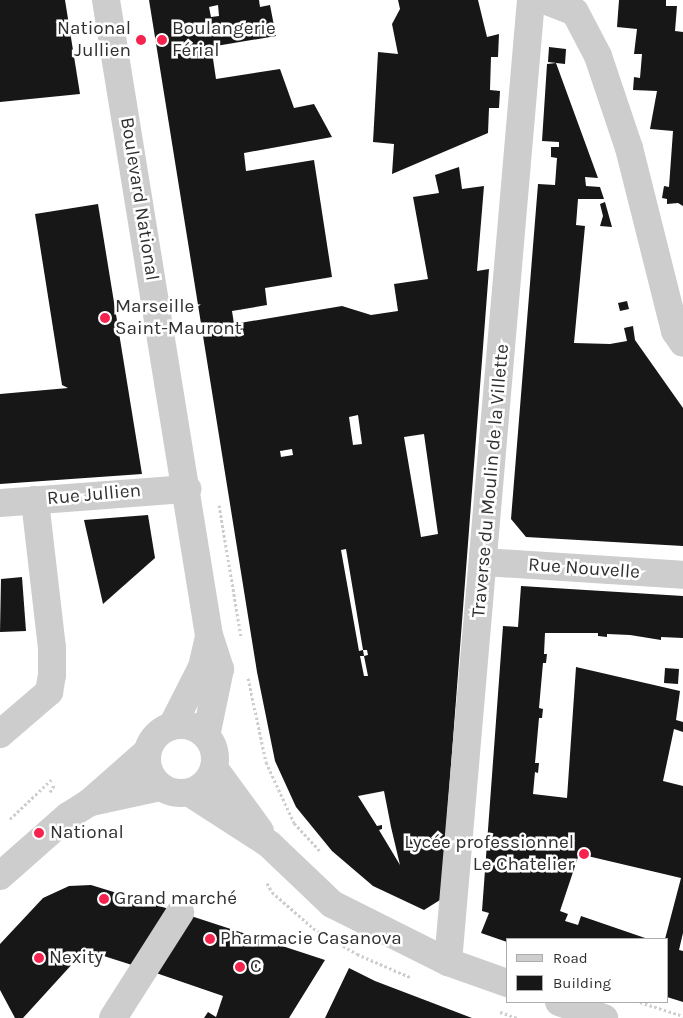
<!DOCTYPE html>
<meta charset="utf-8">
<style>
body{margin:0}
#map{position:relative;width:683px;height:1018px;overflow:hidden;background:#fff;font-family:Karla,sans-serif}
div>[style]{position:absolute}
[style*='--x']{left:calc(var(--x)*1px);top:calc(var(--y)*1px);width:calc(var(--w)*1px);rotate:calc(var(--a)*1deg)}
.building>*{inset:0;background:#171717}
.path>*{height:3px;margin-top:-1.5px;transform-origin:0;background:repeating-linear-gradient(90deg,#cdcdcd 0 2.5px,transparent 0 5px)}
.minor>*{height:28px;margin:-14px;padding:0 14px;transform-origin:14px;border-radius:14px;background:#cdcdcd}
.minor>.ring{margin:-14px;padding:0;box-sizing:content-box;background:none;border:28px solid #cdcdcd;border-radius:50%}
.dots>*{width:14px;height:14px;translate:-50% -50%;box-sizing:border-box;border:2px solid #fff;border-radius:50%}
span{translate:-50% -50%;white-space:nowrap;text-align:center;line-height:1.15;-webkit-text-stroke:5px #fff;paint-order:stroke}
.poi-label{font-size:19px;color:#303030}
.right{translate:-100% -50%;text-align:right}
.left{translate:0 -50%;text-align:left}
.street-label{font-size:19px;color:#303030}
.legend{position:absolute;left:506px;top:938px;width:162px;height:65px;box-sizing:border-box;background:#fff;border:1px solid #acacac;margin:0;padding:6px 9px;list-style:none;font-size:15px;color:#303030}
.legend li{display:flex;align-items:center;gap:10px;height:25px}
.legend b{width:25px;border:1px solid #acacac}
</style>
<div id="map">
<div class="building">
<div style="clip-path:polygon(0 0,65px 0,80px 94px,0 102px)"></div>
<div style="clip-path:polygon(evenodd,149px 0,259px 0,260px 7px,270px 5px,276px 36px,216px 46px,217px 52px,212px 52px,216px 79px,280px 69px,294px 108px,314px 104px,332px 137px,244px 153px,246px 171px,314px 160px,332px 277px,265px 288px,267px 305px,232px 311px,234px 324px,342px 306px,371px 315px,398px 311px,394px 284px,428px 279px,413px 197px,439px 193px,435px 175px,459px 167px,462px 189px,484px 186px,477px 271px,489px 269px,444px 857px,440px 900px,424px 910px,373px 886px,332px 851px,296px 807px,275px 761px,257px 672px,149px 0,218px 5px,219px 16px,211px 17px,209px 7px,218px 5px,149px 0,358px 415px,362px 444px,353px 445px,349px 417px,358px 415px,149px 0,424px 434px,438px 534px,421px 537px,404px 437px,424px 434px,149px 0,292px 449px,293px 455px,281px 457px,280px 451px,292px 449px,149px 0,346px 549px,363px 650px,367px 650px,368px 655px,364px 656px,368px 676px,364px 676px,360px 656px,364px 656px,363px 650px,359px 651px,341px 550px,346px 549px,149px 0,384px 791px,391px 827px,400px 865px,379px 830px,382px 829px,382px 825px,377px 826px,358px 796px,384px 791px)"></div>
<div style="clip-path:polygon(398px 0,478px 0,487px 37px,499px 34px,498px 57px,491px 57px,490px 90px,500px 91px,499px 108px,489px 108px,488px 133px,392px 174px,394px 144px,373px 142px,378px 52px,398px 54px,392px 24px,400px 9px)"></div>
<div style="clip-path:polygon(619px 0,666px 0,666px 6px,677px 6px,675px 31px,683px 32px,683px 206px,678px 203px,667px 204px,667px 199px,662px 198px,664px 186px,669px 187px,673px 131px,650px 129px,657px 91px,633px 90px,634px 77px,640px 78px,642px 54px,634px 54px,637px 29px,617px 27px)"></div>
<div style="clip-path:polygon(549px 47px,566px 49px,565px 64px,548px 62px)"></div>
<div style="clip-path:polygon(556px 63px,598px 178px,585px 177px,586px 186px,600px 187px,604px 199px,578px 199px,576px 225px,585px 226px,574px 343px,610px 344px,627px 341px,624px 328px,633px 326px,635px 340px,683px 408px,683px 546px,526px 537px,511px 519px,538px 184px,555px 185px,557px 158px,551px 157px,551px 147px,559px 147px,559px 142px,542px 141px,547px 64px)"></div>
<div style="clip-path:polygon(605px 202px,612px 227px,600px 226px,603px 216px,600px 204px)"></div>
<div style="clip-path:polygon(98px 204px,142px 474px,0 484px,0 394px,68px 388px,62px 385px,35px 214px)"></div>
<div style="clip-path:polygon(627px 301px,629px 309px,620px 311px,618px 303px)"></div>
<div style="clip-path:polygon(148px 515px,155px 558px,103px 604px,84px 520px)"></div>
<div style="clip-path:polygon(22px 577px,26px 631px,0 632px,1px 579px)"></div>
<div style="clip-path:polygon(521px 586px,683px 596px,683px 638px,661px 637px,661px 640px,630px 635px,607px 634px,607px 637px,598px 636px,598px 633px,545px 633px,544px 654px,547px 654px,546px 663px,543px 663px,539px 708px,543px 709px,542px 718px,539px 718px,535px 763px,539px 763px,538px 773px,535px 772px,533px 794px,567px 798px,576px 667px,680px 691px,676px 720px,683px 722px,683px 732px,674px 729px,663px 781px,683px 786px,683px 933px,679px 950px,683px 951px,683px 1002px,667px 997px,665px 939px,681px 878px,579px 854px,560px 911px,568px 914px,565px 921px,578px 925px,581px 916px,648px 939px,507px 939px,507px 942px,481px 933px,489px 913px,482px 911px,503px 626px,518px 627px)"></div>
<div style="clip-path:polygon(665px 668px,679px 669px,678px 684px,664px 683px)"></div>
<div style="clip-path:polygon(91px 885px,169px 909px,132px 965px,85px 950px,23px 1018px,15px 1018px,0 990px,0 944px,43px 898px,69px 886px)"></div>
<div style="clip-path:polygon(191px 916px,325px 960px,289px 1018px,204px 1018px,208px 1012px,216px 1017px,223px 996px,156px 973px)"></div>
<div style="clip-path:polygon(349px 968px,375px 981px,472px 1018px,325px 1018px)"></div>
</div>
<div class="path">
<div style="--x:219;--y:505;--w:134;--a:80.5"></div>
<div style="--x:248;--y:678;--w:86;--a:77.9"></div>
<div style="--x:266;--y:762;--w:67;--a:65.3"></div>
<div style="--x:294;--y:823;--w:38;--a:47"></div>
<div style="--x:50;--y:792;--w:9;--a:-58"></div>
<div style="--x:10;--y:819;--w:57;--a:-43.6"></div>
<div style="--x:267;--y:883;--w:10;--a:61"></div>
<div style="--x:272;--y:892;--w:55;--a:41.3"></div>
<div style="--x:313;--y:928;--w:51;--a:30.6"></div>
<div style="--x:357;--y:954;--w:58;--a:23.5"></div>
<div style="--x:640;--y:1002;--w:45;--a:18"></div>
<div style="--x:500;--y:1012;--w:18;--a:19"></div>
</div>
<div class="minor">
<div style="--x:106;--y:0;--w:643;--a:80.79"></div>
<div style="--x:209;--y:635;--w:36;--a:72"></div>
<div style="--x:220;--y:669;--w:68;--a:101.8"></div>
<div style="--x:544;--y:0;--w:33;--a:21"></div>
<div style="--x:575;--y:12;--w:50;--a:62.4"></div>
<div style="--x:598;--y:56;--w:97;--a:71.4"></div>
<div style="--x:629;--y:148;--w:189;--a:75.9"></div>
<div style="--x:675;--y:331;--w:14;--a:56"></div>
<div style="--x:0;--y:503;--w:188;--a:-4.3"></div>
<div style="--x:484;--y:562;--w:199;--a:3.7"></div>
<div class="ring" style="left:147px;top:725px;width:40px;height:40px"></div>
<div style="--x:172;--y:726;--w:66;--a:-63"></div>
<div style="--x:202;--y:667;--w:31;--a:-77"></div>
<div style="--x:0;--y:734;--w:65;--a:-40.6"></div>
<div style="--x:49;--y:692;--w:17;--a:-80"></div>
<div style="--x:52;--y:675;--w:27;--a:-90"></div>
<div style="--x:52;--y:648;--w:149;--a:-96.6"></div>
<div style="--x:214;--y:768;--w:78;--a:53.9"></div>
<div style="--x:190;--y:793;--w:94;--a:32.8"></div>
<div style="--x:269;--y:844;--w:87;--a:43.6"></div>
<div style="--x:332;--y:904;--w:130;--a:26.6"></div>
<div style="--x:448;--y:962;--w:63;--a:19.6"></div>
<div style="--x:91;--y:802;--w:72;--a:-12.1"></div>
<div style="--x:0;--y:876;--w:91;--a:-41.4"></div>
<div style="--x:68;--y:816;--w:26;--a:-32"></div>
<div style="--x:90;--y:802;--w:76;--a:-41.3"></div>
<div style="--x:448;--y:962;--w:966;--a:-85.07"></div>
<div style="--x:559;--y:1002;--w:48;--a:19.6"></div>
<div style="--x:113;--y:1018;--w:125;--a:-57.5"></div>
</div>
<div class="dots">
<div style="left:141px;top:40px;background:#f6234e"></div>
<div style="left:162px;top:40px;background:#f6234e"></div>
<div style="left:105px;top:318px;background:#f6234e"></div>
<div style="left:39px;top:833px;background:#f6234e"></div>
<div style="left:584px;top:854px;background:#f6234e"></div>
<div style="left:104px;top:899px;background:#f6234e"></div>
<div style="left:210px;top:939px;background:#f6234e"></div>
<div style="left:39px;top:958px;background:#f6234e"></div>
<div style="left:240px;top:967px;background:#f6234e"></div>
</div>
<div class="poi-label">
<span class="right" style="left:131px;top:40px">National<br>Jullien</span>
<span class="left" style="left:172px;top:40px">Boulangerie<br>Férial</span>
<span class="left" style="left:115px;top:318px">Marseille<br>Saint-Mauront</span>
<span class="left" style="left:50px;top:833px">National</span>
<span class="right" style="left:574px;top:854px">Lycée professionnel<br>Le Chatelier</span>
<span class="left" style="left:114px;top:899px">Grand marché</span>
<span class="left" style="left:220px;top:939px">Pharmacie Casanova</span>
<span class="left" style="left:49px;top:958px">Nexity</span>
<span class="left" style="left:250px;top:967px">C</span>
</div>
<div class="street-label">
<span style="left:139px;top:199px;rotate:81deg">Boulevard National</span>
<span style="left:491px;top:481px;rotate:-85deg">Traverse du Moulin de la Villette</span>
<span style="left:94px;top:495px;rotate:-5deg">Rue Jullien</span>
<span style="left:584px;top:569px;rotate:4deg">Rue Nouvelle</span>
</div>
<ul class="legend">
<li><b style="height:6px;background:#cdcdcd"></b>Road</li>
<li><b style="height:14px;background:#171717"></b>Building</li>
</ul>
</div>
